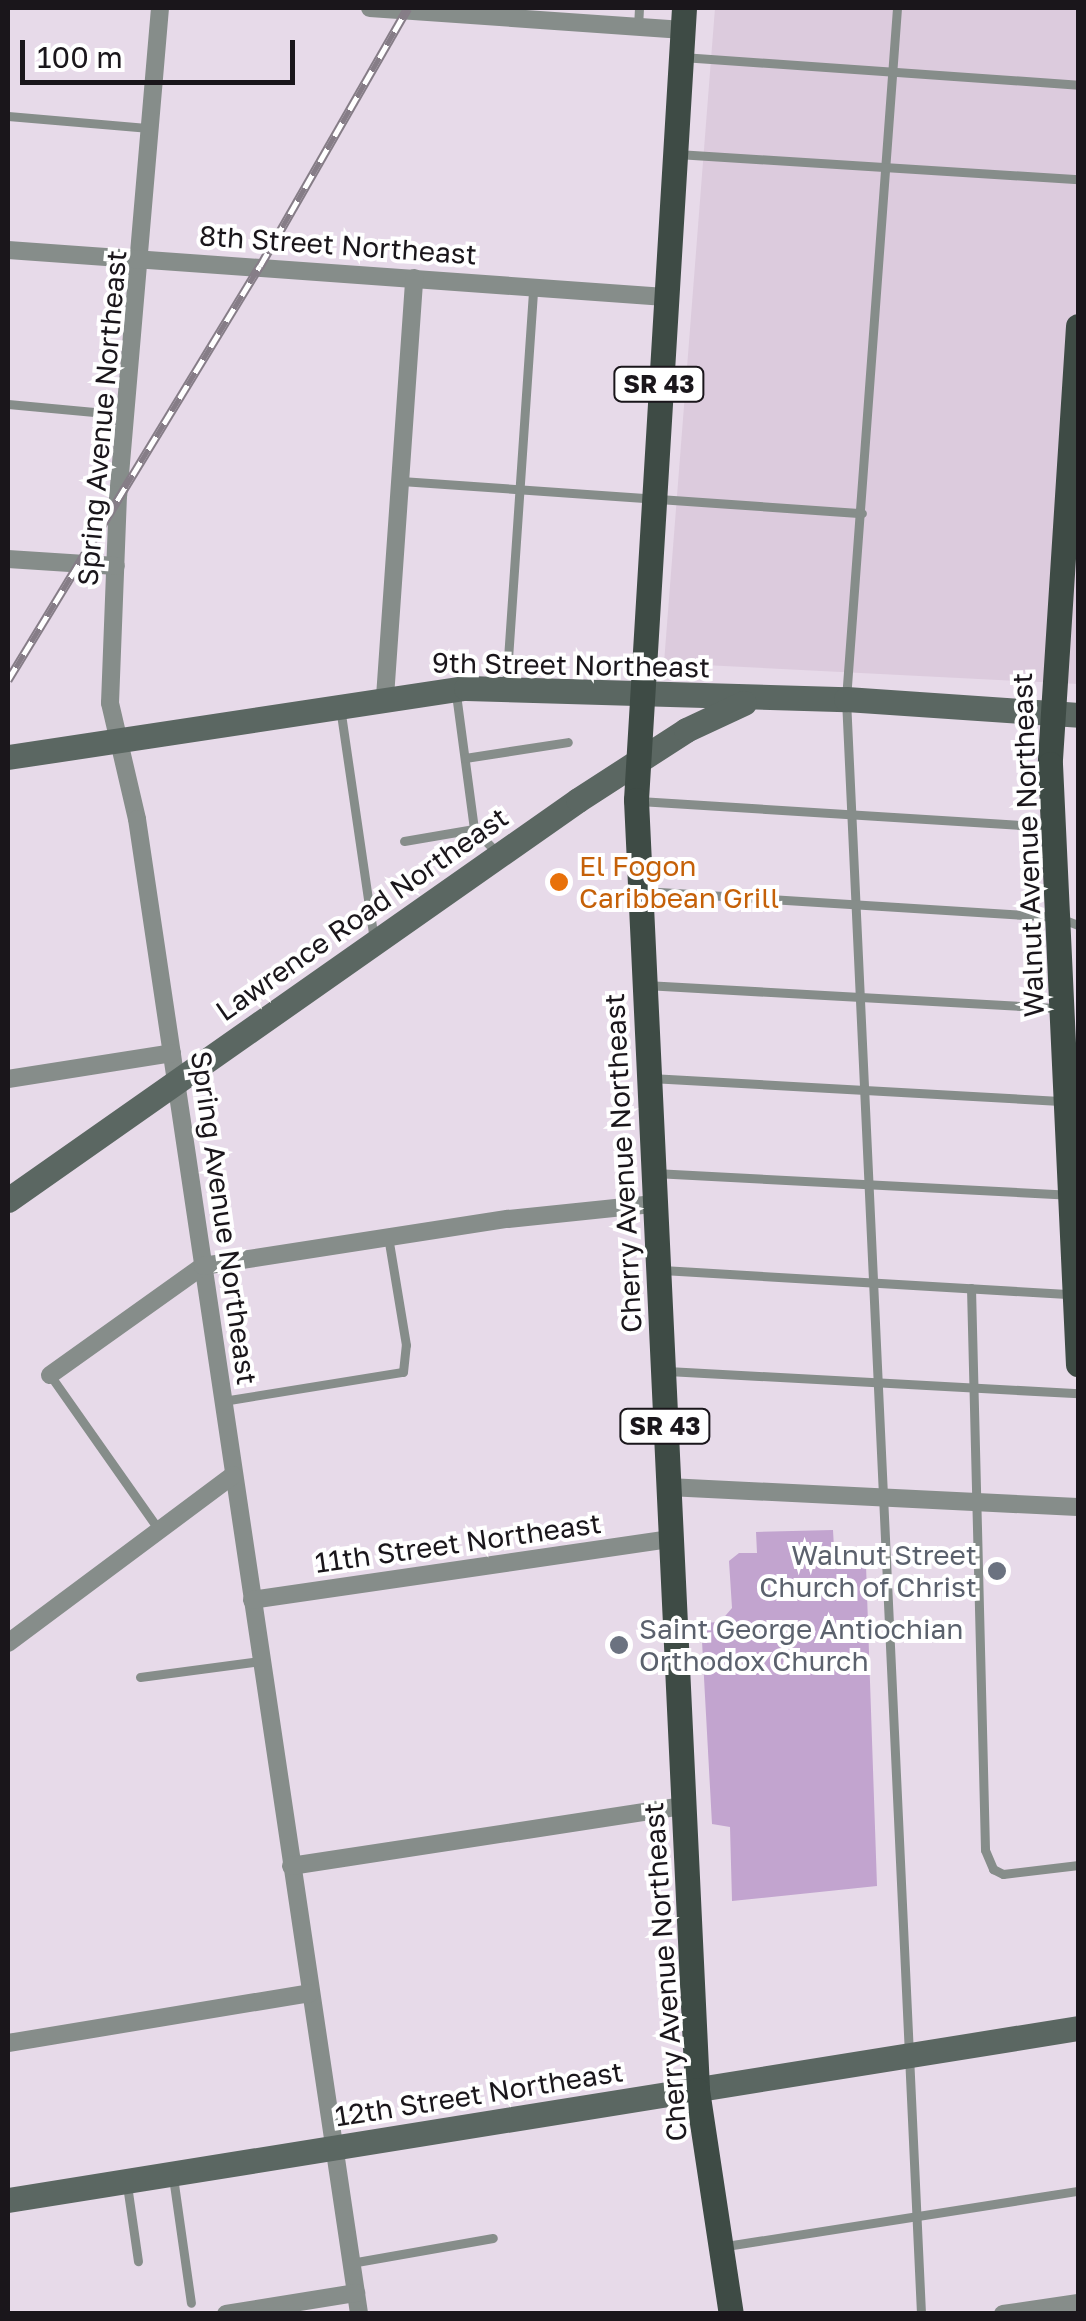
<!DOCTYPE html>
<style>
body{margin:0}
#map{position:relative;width:1086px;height:2321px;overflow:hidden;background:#e7dae9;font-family:"Golos Text",sans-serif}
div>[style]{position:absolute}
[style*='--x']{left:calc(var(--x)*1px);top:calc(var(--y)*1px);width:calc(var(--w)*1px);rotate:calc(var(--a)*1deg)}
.commercial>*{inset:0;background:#dccbdd}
.building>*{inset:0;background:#c2a4cf}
.lane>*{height:9px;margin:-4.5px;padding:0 4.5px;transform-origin:4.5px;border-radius:4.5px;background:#868d8a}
.street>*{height:18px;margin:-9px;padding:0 9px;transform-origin:9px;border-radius:9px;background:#868d8a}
.secondary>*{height:25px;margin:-12.5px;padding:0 12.5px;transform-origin:12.5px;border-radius:12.5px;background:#5b6762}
.primary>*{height:25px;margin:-12.5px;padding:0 12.5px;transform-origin:12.5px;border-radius:12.5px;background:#3e4b45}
.rail>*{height:9px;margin-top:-4.5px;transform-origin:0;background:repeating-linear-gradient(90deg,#fff 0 15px,#867d87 0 30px);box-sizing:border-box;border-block:2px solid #867d87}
.dots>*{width:28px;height:28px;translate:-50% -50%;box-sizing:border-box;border:5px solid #fff;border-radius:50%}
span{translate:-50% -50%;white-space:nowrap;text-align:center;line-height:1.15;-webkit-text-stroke:8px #fff;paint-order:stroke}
.shield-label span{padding:2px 8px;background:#fff;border:2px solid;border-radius:8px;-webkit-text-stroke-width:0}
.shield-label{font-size:25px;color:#1a161b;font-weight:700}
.street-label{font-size:28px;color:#1a161b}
.food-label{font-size:28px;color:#c56008}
.left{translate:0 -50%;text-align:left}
.worship-label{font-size:28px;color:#5b616d}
.right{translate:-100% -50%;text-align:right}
.frame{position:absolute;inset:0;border:10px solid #1a161b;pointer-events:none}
.scale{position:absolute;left:20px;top:40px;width:275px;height:45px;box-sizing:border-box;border:5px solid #1a161b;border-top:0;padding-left:12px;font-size:30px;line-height:35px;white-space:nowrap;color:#1a161b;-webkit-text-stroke:8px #fff;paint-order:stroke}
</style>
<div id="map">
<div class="commercial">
<div style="clip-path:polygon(715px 8px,1078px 8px,1078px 684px,664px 663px)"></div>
</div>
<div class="building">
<div style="clip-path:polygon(833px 1530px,835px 1566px,866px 1565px,877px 1886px,732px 1901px,730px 1827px,712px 1824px,701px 1623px,720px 1622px,732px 1608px,729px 1561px,739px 1553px,757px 1553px,756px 1532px)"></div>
</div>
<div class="lane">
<div style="--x:897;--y:8;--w:693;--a:94.22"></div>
<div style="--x:846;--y:699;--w:1617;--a:87.34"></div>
<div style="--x:638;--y:27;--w:19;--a:-87"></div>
<div style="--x:682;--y:57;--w:397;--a:4"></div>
<div style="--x:8;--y:116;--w:142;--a:4.9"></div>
<div style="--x:677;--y:154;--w:402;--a:3.6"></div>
<div style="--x:8;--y:404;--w:119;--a:5.3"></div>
<div style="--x:401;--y:481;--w:462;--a:4"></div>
<div style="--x:506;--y:688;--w:402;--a:-86.1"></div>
<div style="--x:456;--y:694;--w:136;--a:82.4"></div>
<div style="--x:474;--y:829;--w:33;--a:46"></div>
<div style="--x:340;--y:707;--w:234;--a:81.7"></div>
<div style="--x:465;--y:758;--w:104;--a:-8.8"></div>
<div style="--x:639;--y:801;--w:414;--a:3.6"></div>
<div style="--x:404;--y:841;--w:71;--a:-9.7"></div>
<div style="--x:643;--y:891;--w:415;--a:3.6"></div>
<div style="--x:1057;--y:917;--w:22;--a:21"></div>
<div style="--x:645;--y:985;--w:415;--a:3.2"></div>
<div style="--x:650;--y:1078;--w:415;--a:3.2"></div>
<div style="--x:654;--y:1173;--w:415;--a:3"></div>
<div style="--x:662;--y:1270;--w:410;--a:3.4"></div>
<div style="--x:971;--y:1288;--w:562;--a:88.57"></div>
<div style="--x:985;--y:1850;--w:21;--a:67"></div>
<div style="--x:993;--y:1869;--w:11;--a:27"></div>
<div style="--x:1003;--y:1874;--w:76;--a:-6.8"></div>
<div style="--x:667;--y:1371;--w:412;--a:3.1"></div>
<div style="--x:50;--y:1375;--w:186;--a:54.9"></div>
<div style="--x:223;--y:1401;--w:182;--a:-9.2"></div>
<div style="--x:403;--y:1372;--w:27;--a:-84"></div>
<div style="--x:406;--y:1345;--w:110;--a:-99.4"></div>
<div style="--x:140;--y:1677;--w:121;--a:-7.6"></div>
<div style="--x:173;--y:2177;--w:127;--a:81.9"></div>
<div style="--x:127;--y:2185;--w:77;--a:81.8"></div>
<div style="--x:726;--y:2246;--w:356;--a:-8.9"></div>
<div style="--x:351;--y:2263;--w:144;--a:-10"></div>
</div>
<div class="street">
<div style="--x:160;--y:8;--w:489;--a:94.9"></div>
<div style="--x:118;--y:495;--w:208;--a:92.2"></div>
<div style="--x:110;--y:703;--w:119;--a:76.9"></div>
<div style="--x:137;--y:819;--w:1511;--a:81.55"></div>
<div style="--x:370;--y:8;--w:314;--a:4"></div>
<div style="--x:8;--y:250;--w:659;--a:4.09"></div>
<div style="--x:8;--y:559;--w:108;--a:3.7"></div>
<div style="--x:385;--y:697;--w:420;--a:-86"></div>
<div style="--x:8;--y:1079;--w:166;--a:-9"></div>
<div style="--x:50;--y:1375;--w:188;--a:-35.5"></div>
<div style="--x:203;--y:1266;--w:309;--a:-8.8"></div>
<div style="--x:508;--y:1219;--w:147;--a:-5.9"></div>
<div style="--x:668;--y:1487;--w:410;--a:2.8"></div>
<div style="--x:252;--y:1600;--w:423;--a:-8.3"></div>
<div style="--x:8;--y:1643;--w:281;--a:-36.7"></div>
<div style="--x:291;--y:1866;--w:397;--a:-8.7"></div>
<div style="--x:8;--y:2043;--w:306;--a:-9.4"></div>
<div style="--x:226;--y:2314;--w:132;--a:-9.2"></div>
<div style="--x:1003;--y:2314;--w:76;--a:-8.3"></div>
</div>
<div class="secondary">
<div style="--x:8;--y:757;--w:463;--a:-8.6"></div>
<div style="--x:466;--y:688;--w:380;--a:1.7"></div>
<div style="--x:846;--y:699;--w:233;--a:3.9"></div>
<div style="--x:8;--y:1200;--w:696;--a:-35.06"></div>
<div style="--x:578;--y:800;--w:129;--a:-32.9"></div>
<div style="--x:686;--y:730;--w:64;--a:-25"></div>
<div style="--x:8;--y:2200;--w:1084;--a:-9.13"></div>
</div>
<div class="primary">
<div style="--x:684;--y:8;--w:793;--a:93.47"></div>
<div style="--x:636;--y:800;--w:1291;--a:87.29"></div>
<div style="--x:697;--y:2090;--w:227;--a:81.4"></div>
<div style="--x:1078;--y:326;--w:439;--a:93.7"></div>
<div style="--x:1050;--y:764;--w:601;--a:87.33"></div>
</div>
<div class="rail">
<div style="--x:8;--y:680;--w:485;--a:-58.7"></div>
<div style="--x:260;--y:266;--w:297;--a:-60.2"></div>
</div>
<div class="dots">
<div style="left:559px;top:882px;background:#e8710a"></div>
<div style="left:997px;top:1571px;background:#6b7280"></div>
<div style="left:619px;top:1645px;background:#6b7280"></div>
</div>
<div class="shield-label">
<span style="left:659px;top:384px">SR 43</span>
<span style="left:665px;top:1426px">SR 43</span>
</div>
<div class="street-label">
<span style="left:338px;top:245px;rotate:4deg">8th Street Northeast</span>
<span style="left:102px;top:418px;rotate:-85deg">Spring Avenue Northeast</span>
<span style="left:571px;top:665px;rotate:1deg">9th Street Northeast</span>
<span style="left:1028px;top:845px;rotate:-92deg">Walnut Avenue Northeast</span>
<span style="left:362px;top:914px;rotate:-35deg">Lawrence Road Northeast</span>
<span style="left:623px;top:1163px;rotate:-93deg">Cherry Avenue Northeast</span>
<span style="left:224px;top:1218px;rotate:82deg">Spring Avenue Northeast</span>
<span style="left:458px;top:1543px;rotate:-8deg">11th Street Northeast</span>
<span style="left:665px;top:1972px;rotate:-94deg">Cherry Avenue Northeast</span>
<span style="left:479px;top:2094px;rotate:-9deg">12th Street Northeast</span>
</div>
<div class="food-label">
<span class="left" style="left:579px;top:882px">El Fogon<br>Caribbean Grill</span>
</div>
<div class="worship-label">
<span class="right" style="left:977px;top:1571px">Walnut Street<br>Church of Christ</span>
<span class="left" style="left:639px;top:1645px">Saint George Antiochian<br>Orthodox Church</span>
</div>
<div class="frame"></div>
<div class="scale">100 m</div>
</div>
